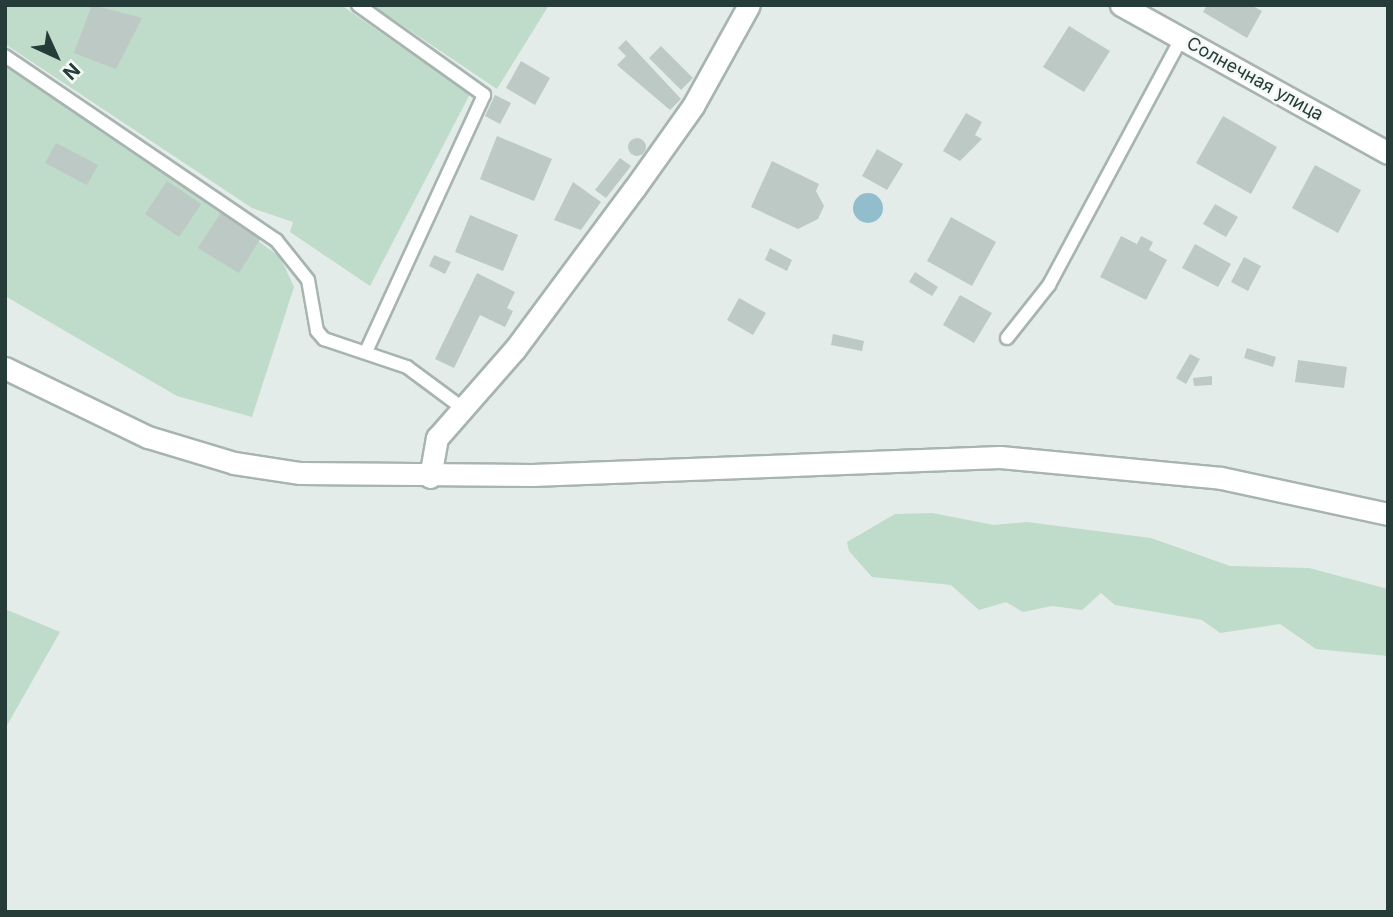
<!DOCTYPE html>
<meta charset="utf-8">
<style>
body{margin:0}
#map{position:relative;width:1393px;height:917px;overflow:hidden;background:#e4ece9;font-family:Inter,sans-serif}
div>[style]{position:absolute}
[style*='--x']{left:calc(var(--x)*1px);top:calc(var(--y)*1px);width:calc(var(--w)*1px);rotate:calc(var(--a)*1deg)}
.green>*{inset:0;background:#bfdbc9}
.water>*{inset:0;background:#91bdcc}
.round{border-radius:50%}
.building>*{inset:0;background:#bcc9c5}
.roads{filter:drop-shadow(2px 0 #a7b4b0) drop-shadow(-2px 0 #a7b4b0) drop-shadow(0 2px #a7b4b0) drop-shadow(0 -2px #a7b4b0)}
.service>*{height:12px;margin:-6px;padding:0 6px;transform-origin:6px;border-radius:6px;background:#fff}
.minor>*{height:21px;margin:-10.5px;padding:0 10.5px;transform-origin:10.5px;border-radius:10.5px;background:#fff}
.secondary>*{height:21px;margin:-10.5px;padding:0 10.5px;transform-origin:10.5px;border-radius:10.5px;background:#fff}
span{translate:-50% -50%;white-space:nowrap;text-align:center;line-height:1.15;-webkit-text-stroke:5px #f4f9f7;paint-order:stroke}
.street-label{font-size:18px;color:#253c38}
.frame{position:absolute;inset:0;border:7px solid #253c38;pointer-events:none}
.north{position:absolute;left:21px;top:21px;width:70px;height:70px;-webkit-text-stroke:5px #f4f9f7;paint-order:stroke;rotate:135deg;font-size:19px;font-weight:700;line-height:28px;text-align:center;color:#253c38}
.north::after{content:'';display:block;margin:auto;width:24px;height:32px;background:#253c38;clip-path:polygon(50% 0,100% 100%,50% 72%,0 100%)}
</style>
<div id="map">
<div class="green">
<div style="clip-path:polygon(5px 5px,341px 5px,470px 94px,370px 286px,290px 232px,293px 222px,252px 208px,5px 44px)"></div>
<div style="clip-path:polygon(372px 5px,549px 5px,497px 89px)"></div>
<div style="clip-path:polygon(5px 64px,118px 138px,280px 257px,294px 287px,252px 417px,177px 396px,5px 296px)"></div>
<div style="clip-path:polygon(932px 513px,994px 525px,1027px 522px,1151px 538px,1230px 566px,1309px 568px,1388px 589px,1388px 656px,1316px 649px,1280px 624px,1220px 633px,1202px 620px,1115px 605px,1101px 593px,1082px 610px,1052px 606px,1023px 612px,1006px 602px,979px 610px,951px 585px,872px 577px,849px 551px,847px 542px,895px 514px)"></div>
<div style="clip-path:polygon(5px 609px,60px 632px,5px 729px)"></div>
</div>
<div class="water">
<div class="round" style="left:853px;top:193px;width:30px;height:30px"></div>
</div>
<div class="building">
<div style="clip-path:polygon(92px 5px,142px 18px,116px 69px,74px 53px)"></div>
<div style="clip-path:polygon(1207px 5px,1251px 5px,1262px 11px,1247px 38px,1203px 12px)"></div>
<div style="clip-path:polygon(1069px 26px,1110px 51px,1084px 92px,1043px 67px)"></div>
<div style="clip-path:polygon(626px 40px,681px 99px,670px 110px,617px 65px,626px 56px,618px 48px)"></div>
<div style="clip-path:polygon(661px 46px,693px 78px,681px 90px,649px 58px)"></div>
<div style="clip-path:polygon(521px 61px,550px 78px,535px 105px,506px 88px)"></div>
<div style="clip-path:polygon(495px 95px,511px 103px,500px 124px,485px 116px)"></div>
<div style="clip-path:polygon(966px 113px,982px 122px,975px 135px,982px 139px,960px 161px,943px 151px)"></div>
<div style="clip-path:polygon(1223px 116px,1277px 147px,1251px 194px,1196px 163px)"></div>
<div style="clip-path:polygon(497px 136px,552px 159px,534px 201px,480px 179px)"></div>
<div class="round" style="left:628px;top:138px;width:18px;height:18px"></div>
<div style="clip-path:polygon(56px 143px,98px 165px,87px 185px,45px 163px)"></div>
<div style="clip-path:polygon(877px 149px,903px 164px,887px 190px,862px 176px)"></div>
<div style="clip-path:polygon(620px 158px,631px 166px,606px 198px,595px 190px)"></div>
<div style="clip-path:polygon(772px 161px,819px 184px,816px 191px,824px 206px,818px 219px,798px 229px,751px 207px)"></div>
<div style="clip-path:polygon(1315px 165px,1361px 190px,1338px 233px,1292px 208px)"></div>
<div style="clip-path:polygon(167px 181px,201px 204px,179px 237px,145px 214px)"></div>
<div style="clip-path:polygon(573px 182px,601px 202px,581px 230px,554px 220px)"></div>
<div style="clip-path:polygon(1215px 204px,1238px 217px,1226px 237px,1203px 224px)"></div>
<div style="clip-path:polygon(224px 208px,264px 233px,239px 273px,198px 248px)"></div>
<div style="clip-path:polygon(470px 215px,518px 235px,503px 271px,455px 252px)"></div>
<div style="clip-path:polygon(951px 217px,996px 242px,972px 286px,927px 261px)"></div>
<div style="clip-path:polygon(1121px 236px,1137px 244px,1141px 236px,1153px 242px,1149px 250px,1167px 260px,1146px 300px,1100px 277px)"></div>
<div style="clip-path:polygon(1195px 244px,1231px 264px,1218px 287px,1182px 268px)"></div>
<div style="clip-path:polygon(770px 248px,792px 260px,787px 271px,765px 260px)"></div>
<div style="clip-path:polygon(434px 255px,451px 262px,445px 274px,429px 266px)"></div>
<div style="clip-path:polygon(1244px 257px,1261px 266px,1248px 291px,1231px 282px)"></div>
<div style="clip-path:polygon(915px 272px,938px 287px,932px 296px,909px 282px)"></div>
<div style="clip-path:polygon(477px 273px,515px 292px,507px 308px,513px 311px,505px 327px,480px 315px,454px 368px,435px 359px)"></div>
<div style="clip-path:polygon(960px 295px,992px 313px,974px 343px,943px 325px)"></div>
<div style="clip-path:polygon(739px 298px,766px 313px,753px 335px,727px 320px)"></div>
<div style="clip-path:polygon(833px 334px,864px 341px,862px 351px,831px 345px)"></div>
<div style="clip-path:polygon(1247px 348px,1276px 357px,1273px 367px,1244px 358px)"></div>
<div style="clip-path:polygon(1190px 354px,1200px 359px,1186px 384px,1176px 378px)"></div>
<div style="clip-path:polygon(1298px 360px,1347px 367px,1344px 388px,1295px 382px)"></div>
<div style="clip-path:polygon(1212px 376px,1212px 385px,1194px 386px,1193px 378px)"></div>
</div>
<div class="roads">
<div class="service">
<div style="--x:358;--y:5;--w:155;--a:35.5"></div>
<div style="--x:484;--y:95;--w:280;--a:114.7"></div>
<div style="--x:5;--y:56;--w:328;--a:34.2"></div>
<div style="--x:276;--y:240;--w:51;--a:51.3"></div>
<div style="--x:308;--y:280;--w:52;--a:80"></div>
<div style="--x:317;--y:331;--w:11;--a:49"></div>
<div style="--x:324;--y:339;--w:88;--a:18.6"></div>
<div style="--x:407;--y:367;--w:67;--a:36.5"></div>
<div style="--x:1007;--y:338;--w:68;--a:-51.6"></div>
<div style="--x:1049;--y:285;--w:279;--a:-61.8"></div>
</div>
<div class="minor">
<div style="--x:1121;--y:5;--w:305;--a:29"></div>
<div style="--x:430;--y:477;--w:40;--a:-80"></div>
<div style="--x:437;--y:438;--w:118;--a:-48.8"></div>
<div style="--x:515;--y:349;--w:199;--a:-53.4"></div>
<div style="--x:634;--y:189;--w:102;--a:-54.6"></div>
<div style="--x:693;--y:106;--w:115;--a:-61"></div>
</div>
<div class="secondary">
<div style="--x:5;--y:368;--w:159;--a:25.8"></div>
<div style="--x:148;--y:437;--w:90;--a:16.8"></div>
<div style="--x:234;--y:463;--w:67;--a:8.6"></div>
<div style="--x:300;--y:473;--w:232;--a:0.5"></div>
<div style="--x:532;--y:475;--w:468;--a:-2.2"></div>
<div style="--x:1000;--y:457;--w:222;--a:5.4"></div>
<div style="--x:1221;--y:478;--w:171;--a:12.2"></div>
</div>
</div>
<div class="street-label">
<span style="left:1255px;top:79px;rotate:29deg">Солнечная улица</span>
</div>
<div class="frame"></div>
<div class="north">N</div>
</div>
